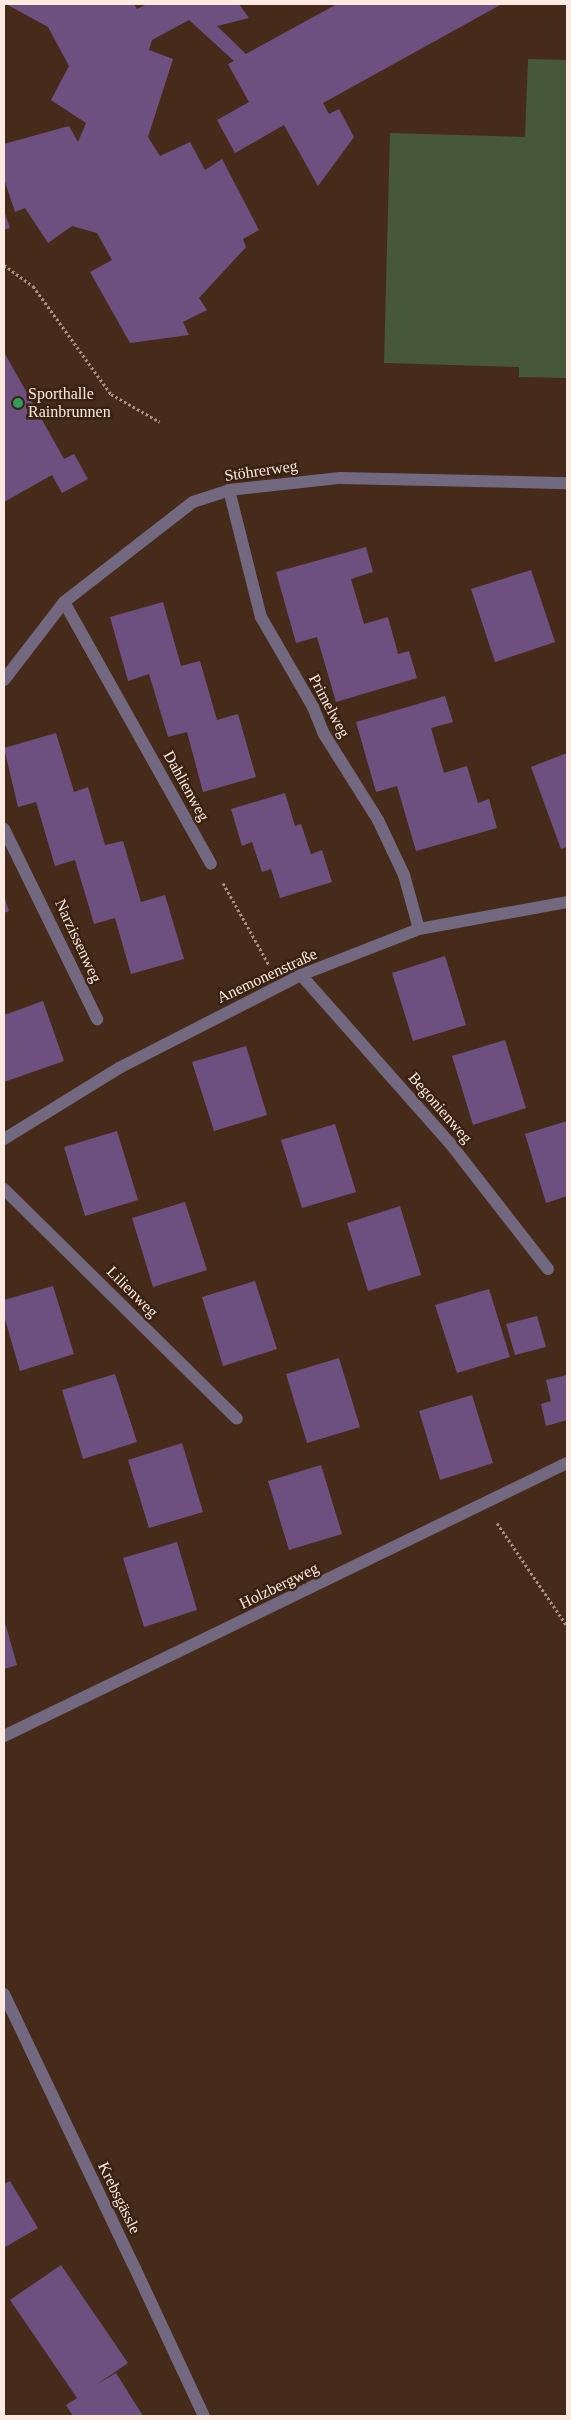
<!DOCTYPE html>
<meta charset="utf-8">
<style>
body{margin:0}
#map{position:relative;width:571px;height:2420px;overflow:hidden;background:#462b1b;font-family:Georgia,serif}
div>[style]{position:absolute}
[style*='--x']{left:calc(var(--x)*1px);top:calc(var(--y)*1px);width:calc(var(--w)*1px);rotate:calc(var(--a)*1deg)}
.green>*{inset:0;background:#46573a}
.building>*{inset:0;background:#6d507f}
.path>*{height:3px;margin-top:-1.5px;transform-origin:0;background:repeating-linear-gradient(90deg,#a69083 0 2.5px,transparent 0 5px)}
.lane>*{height:12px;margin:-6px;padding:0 6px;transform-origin:6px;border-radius:6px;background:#72687f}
.street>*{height:12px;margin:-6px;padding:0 6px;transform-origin:6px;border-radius:6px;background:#72687f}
.dots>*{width:14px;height:14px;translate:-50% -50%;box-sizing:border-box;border:2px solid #3b2111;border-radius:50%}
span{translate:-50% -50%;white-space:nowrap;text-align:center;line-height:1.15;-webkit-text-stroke:5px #3b2111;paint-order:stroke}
.poi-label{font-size:16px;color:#fceae0}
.left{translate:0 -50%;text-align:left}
.street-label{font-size:16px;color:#fceae0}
.frame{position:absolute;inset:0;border:5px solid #fceae0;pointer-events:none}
</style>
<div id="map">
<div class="green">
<div style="clip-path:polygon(528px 59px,567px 60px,567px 378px,519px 377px,519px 367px,384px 363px,390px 133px,525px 137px)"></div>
</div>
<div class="building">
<div style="clip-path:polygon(6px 4px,134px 4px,137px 9px,147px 4px,239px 4px,249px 18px,217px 26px,246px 54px,337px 4px,502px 4px,323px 103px,329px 114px,339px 109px,354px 137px,318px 186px,284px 125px,235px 153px,217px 120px,249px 102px,228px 64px,234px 61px,189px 20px,152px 40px,149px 50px,173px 59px,148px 137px,160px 156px,190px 142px,205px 170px,222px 159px,259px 230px,243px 239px,246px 247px,199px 298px,207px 310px,183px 322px,189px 335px,130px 343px,90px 272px,112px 260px,97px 233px,72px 226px,48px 243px,25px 208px,15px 212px,4px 179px,4px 144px,69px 126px,78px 142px,86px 123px,51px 100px,69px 66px,48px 27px)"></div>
<div style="clip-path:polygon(4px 211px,10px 228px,4px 230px)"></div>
<div style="clip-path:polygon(4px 352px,64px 459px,74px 454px,88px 479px,62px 493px,52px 475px,4px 502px)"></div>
<div style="clip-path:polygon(366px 547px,373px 572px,351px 579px,364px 624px,388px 617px,398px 654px,409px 651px,417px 678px,336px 702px,317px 637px,296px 643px,276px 572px)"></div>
<div style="clip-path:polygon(531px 570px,555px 642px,495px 662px,471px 589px)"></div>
<div style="clip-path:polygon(163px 602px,181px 666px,200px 661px,217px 720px,238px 714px,256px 777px,203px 792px,187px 732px,168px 737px,149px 674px,128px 681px,110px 617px)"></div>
<div style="clip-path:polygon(445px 696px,453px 722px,431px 728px,444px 773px,467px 766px,478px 803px,489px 799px,497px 828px,416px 851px,397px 786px,376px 792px,356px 722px)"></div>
<div style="clip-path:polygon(56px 733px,74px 792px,88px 787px,105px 845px,123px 841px,141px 902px,165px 895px,184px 959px,131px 974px,115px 918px,94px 924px,75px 860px,55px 866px,36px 802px,18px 807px,4px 748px)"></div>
<div style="clip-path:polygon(567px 753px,567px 847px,561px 849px,531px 767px)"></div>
<div style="clip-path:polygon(285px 793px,295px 826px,301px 824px,311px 854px,322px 850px,332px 882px,280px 898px,271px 869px,262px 872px,252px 842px,242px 846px,231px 809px)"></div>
<div style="clip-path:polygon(4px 896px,9px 911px,4px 913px)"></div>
<div style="clip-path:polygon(445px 956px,466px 1025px,413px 1041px,392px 973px)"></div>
<div style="clip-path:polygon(43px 1001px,64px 1061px,4px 1082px,4px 1015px)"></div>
<div style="clip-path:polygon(505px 1040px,526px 1108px,473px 1125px,452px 1056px)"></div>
<div style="clip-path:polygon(246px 1046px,267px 1115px,214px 1131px,192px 1062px)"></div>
<div style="clip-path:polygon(567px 1121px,567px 1196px,546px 1203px,525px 1134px)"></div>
<div style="clip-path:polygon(335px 1124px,356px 1192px,302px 1208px,281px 1140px)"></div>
<div style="clip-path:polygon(117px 1131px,138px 1200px,85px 1216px,64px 1147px)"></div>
<div style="clip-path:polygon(185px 1202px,207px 1270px,153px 1287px,132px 1218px)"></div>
<div style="clip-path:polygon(400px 1206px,421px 1275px,368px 1291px,347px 1223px)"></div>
<div style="clip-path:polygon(255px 1281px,277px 1349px,223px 1366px,202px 1297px)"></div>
<div style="clip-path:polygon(53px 1286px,74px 1354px,20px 1371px,4px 1316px,4px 1300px)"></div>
<div style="clip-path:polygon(489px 1289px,510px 1357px,457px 1373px,435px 1305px)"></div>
<div style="clip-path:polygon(537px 1316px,546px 1347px,515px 1355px,506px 1324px)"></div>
<div style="clip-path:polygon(339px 1358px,360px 1427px,307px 1443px,286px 1374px)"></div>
<div style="clip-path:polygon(115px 1374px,137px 1442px,83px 1459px,62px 1390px)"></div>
<div style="clip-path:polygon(567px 1375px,567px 1420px,546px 1426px,541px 1404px,551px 1401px,546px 1380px)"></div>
<div style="clip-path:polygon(472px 1395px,493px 1463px,440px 1480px,419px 1411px)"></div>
<div style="clip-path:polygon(182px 1443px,203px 1512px,149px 1528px,128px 1460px)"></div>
<div style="clip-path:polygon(321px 1465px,342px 1534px,289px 1550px,268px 1481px)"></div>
<div style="clip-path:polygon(177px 1542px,197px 1610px,144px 1627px,123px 1558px)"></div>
<div style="clip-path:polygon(4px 1619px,17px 1665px,4px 1669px)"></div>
<div style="clip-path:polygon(10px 2181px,38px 2228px,5px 2247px,4px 2184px)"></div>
<div style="clip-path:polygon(61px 2265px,128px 2363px,96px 2385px,116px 2373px,143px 2416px,73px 2416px,66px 2405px,77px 2398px,10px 2300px)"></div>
</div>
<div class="path">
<div style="--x:4;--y:265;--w:36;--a:36"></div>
<div style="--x:33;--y:286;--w:133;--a:54.2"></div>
<div style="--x:111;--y:394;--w:56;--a:29.7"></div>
<div style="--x:223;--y:883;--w:94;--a:60.7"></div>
<div style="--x:497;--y:1523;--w:125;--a:55.8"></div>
</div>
<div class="lane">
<div style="--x:229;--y:490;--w:131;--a:75.9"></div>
<div style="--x:261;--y:617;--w:104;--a:60"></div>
<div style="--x:313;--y:707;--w:29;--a:68"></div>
<div style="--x:324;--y:734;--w:102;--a:57.9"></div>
<div style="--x:378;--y:820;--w:61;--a:64.7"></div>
<div style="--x:404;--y:875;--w:56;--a:74.5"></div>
<div style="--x:64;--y:602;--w:300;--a:60.7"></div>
<div style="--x:4;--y:829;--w:212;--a:63.9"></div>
<div style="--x:133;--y:2264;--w:168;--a:65"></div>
</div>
<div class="street">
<div style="--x:4;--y:680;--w:98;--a:-52.4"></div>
<div style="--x:64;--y:602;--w:163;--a:-37.8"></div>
<div style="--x:193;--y:502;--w:38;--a:-18"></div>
<div style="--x:229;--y:490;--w:112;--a:-6.2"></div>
<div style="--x:340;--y:478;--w:227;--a:1.3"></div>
<div style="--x:301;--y:975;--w:223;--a:48.5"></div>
<div style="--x:449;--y:1142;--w:161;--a:52.1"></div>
<div style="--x:4;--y:1139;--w:135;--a:-31.7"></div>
<div style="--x:119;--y:1068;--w:204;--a:-27.1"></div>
<div style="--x:301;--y:975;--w:127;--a:-21.3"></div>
<div style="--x:419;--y:929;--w:150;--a:-10.3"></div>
<div style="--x:4;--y:1189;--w:327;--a:44.6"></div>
<div style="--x:4;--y:1736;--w:626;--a:-25.87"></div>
<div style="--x:4;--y:1994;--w:299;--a:64.5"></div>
</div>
<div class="dots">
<div style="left:18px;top:403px;background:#2e9e5b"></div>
</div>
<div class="poi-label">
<span class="left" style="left:28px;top:403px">Sporthalle<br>Rainbrunnen</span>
</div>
<div class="street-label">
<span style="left:261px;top:471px;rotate:-8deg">Stöhrerweg</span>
<span style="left:329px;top:706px;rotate:62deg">Primelweg</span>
<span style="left:186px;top:786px;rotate:61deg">Dahlienweg</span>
<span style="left:78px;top:941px;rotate:65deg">Narzissenweg</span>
<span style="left:267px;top:976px;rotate:-25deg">Anemonenstraße</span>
<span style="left:440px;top:1108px;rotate:49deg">Begonienweg</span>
<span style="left:132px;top:1292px;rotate:45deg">Lilienweg</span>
<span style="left:279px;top:1586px;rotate:-26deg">Holzbergweg</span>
<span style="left:119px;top:2198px;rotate:64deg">Krebsgässle</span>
</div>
<div class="frame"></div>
</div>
